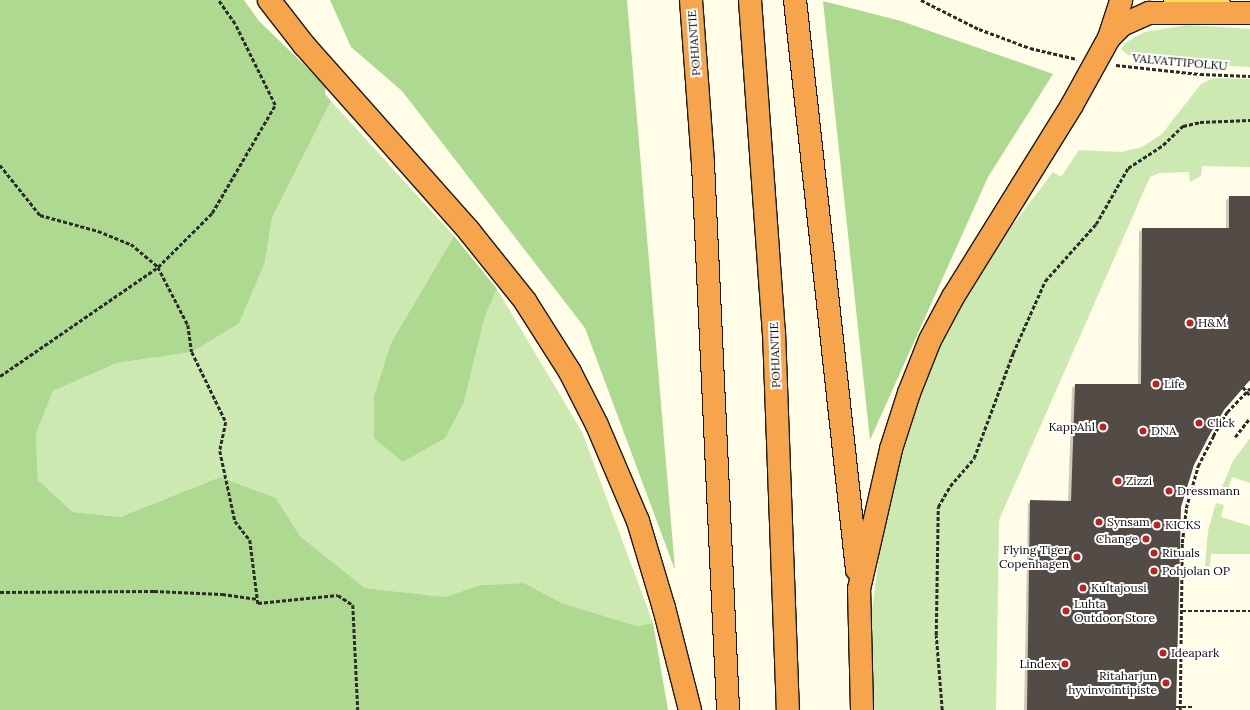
<!DOCTYPE html>
<style>
body{margin:0}
#map{position:relative;width:1250px;height:710px;overflow:hidden;background:#fffce7;font-family:Lora,serif}
div>[style]{position:absolute}
[style*='--x']{left:calc(var(--x)*1px);top:calc(var(--y)*1px);width:calc(var(--w)*1px);rotate:calc(var(--a)*1deg)}
.green>*{inset:0;background:#cbe9b1}
.forest>*{inset:0;background:#adda90}
.shadow>*{inset:0;background:#0003}
.building>*{inset:0;background:#534c46}
.path>*{height:2.5px;margin-top:-1.25px;transform-origin:0;background:repeating-linear-gradient(90deg,#2c2c2c 0 4px,transparent 0 6px)}
.roads{filter:drop-shadow(1px 0 #1b1b1b) drop-shadow(-1px 0 #1b1b1b) drop-shadow(0 1px #1b1b1b) drop-shadow(0 -1px #1b1b1b)}
.major>*{height:22px;margin:-11px;padding:0 11px;transform-origin:11px;border-radius:11px;background:#fbde5b}
.highway>*{height:22px;margin:-11px;padding:0 11px;transform-origin:11px;border-radius:11px;background:#f7a54d}
.dots>*{width:11px;height:11px;translate:-50% -50%;box-sizing:border-box;border:2px solid #fff;border-radius:50%}
span{translate:-50% -50%;white-space:nowrap;text-align:center;line-height:1.15;-webkit-text-stroke:4px #fff;paint-order:stroke}
.street-label{font-size:12px;color:#0a0a0a}
.poi-label{font-size:12px;color:#0a0a0a}
.left{translate:0 -50%;text-align:left}
.right{translate:-100% -50%;text-align:right}
</style>
<div id="map">
<div class="green">
<div style="clip-path:polygon(1188px 25px,1250px 29px,1250px 67px,1141px 61px,1141px 56px,1128px 55px,1121px 49px,1125px 43px,1144px 32px)"></div>
<div style="clip-path:polygon(1214px 78px,1250px 79px,1250px 167px,1202px 166px,1201px 176px,1190px 182px,1189px 172px,1159px 173px,1150px 177px,999px 520px,996px 710px,870px 710px,872px 611px,885px 508px,926px 372px,960px 304px,990px 255px,1053px 172px,1061px 177px,1079px 150px,1121px 152px,1142px 147px,1162px 134px,1201px 84px)"></div>
<div style="clip-path:polygon(331px 101px,454px 236px,392px 341px,464px 402px,485px 316px,497px 289px,582px 432px,653px 623px,637px 626px,562px 603px,524px 583px,480px 585px,445px 597px,365px 588px,300px 536px,276px 498px,220px 477px,120px 517px,73px 512px,38px 480px,36px 434px,53px 391px,117px 363px,192px 352px,265px 262px,272px 218px)"></div>
<div style="clip-path:polygon(1250px 438px,1250px 483px,1232px 477px,1228px 489px,1222px 487px,1233px 461px)"></div>
<div style="clip-path:polygon(1216px 503px,1224px 505px,1221px 517px,1250px 526px,1250px 554px,1211px 554px,1210px 566px,1205px 566px,1208px 531px)"></div>
</div>
<div class="forest">
<div style="clip-path:polygon(0 0,244px 0,259px 21px,326px 86px,325px 94px,331px 101px,272px 218px,265px 262px,239px 323px,192px 352px,117px 363px,53px 391px,36px 434px,38px 480px,73px 512px,120px 517px,220px 477px,276px 498px,300px 536px,365px 588px,445px 597px,480px 585px,524px 583px,562px 603px,637px 626px,653px 623px,668px 710px,0 710px)"></div>
<div style="clip-path:polygon(330px 0,627px 0,675px 570px,585px 328px,402px 91px,351px 47px)"></div>
<div style="clip-path:polygon(823px 1px,901px 21px,1053px 74px,988px 177px,870px 440px)"></div>
<div style="clip-path:polygon(454px 236px,497px 289px,485px 316px,464px 402px,445px 438px,403px 462px,374px 438px,374px 396px,392px 341px)"></div>
</div>
<div class="shadow">
<div style="clip-path:polygon(1230px 197px,1250px 197px,1250px 380px,1223px 409px,1193px 464px,1180px 507px,1175px 710px,1024px 710px,1028px 504px,1031px 501px,1068px 502px,1072px 388px,1076px 385px,1138px 385px,1139px 232px,1142px 229px,1226px 229px,1226px 200px)"></div>
</div>
<div class="building">
<div style="clip-path:polygon(1229px 196px,1250px 196px,1250px 380px,1224px 410px,1210px 434px,1194px 465px,1181px 507px,1176px 710px,1027px 710px,1030px 500px,1071px 501px,1075px 384px,1141px 384px,1142px 228px,1229px 228px)"></div>
</div>
<div class="path">
<div style="--x:921;--y:0;--w:65;--a:26.6"></div>
<div style="--x:979;--y:29;--w:54;--a:20.4"></div>
<div style="--x:1030;--y:48;--w:48;--a:13.2"></div>
<div style="--x:1116;--y:65;--w:84;--a:6.1"></div>
<div style="--x:1200;--y:74;--w:50;--a:2.3"></div>
<div style="--x:0;--y:165;--w:64;--a:51.3"></div>
<div style="--x:40;--y:215;--w:60;--a:15.4"></div>
<div style="--x:98;--y:231;--w:35;--a:22"></div>
<div style="--x:131;--y:244;--w:35;--a:40"></div>
<div style="--x:158;--y:267;--w:65;--a:62.7"></div>
<div style="--x:188;--y:325;--w:27;--a:82"></div>
<div style="--x:192;--y:352;--w:78;--a:64.1"></div>
<div style="--x:226;--y:422;--w:30;--a:102"></div>
<div style="--x:220;--y:451;--w:72;--a:77.9"></div>
<div style="--x:235;--y:521;--w:24;--a:52"></div>
<div style="--x:250;--y:540;--w:64;--a:82.8"></div>
<div style="--x:258;--y:603;--w:80;--a:-5.7"></div>
<div style="--x:338;--y:595;--w:18;--a:34"></div>
<div style="--x:353;--y:605;--w:105;--a:87.3"></div>
<div style="--x:0;--y:376;--w:192;--a:-34.6"></div>
<div style="--x:158;--y:267;--w:76;--a:-45"></div>
<div style="--x:212;--y:213;--w:125;--a:-59.7"></div>
<div style="--x:275;--y:105;--w:90;--a:-116.3"></div>
<div style="--x:235;--y:24;--w:29;--a:-125"></div>
<div style="--x:1243;--y:387;--w:11;--a:49"></div>
<div style="--x:1235;--y:437;--w:24;--a:-52"></div>
<div style="--x:0;--y:592;--w:154;--a:-0.4"></div>
<div style="--x:154;--y:591;--w:68;--a:2.5"></div>
<div style="--x:222;--y:594;--w:35;--a:8"></div>
<div style="--x:1182;--y:611;--w:68;--a:0"></div>
<div style="--x:1176;--y:707;--w:18;--a:0"></div>
<div style="--x:942;--y:710;--w:75;--a:-94.6"></div>
<div style="--x:936;--y:635;--w:128;--a:-89.1"></div>
<div style="--x:938;--y:507;--w:24;--a:-60"></div>
<div style="--x:950;--y:486;--w:37;--a:-49"></div>
<div style="--x:974;--y:458;--w:112;--a:-69.6"></div>
<div style="--x:1013;--y:353;--w:79;--a:-66"></div>
<div style="--x:1045;--y:281;--w:76;--a:-48.2"></div>
<div style="--x:1096;--y:224;--w:64;--a:-60.3"></div>
<div style="--x:1128;--y:168;--w:42;--a:-33.3"></div>
<div style="--x:1163;--y:145;--w:28;--a:-44"></div>
<div style="--x:1183;--y:126;--w:17;--a:-13"></div>
<div style="--x:1200;--y:122;--w:50;--a:-2.3"></div>
<div style="--x:1180;--y:710;--w:167;--a:-89.3"></div>
<div style="--x:1182;--y:543;--w:35;--a:-83"></div>
<div style="--x:1186;--y:508;--w:44;--a:-74.1"></div>
<div style="--x:1198;--y:466;--w:34;--a:-63"></div>
<div style="--x:1213;--y:436;--w:28;--a:-60"></div>
<div style="--x:1227;--y:412;--w:33;--a:-46"></div>
</div>
<div class="roads">
<div class="major">
<div style="--x:1175;--y:0;--w:45;--a:7.6"></div>
</div>
<div class="highway">
<div style="--x:269;--y:0;--w:57;--a:52.1"></div>
<div style="--x:304;--y:45;--w:249;--a:48.4"></div>
<div style="--x:469;--y:231;--w:90;--a:51.3"></div>
<div style="--x:525;--y:301;--w:84;--a:57.6"></div>
<div style="--x:570;--y:372;--w:59;--a:63"></div>
<div style="--x:597;--y:425;--w:104;--a:66.9"></div>
<div style="--x:638;--y:521;--w:91;--a:73.4"></div>
<div style="--x:664;--y:608;--w:105;--a:75.7"></div>
<div style="--x:691;--y:0;--w:163;--a:85.8"></div>
<div style="--x:703;--y:163;--w:548;--a:87.38"></div>
<div style="--x:750;--y:0;--w:333;--a:85.9"></div>
<div style="--x:774;--y:332;--w:378;--a:87.9"></div>
<div style="--x:795;--y:0;--w:573;--a:83.79"></div>
<div style="--x:1109;--y:38;--w:18;--a:-45"></div>
<div style="--x:1122;--y:25;--w:30;--a:-24"></div>
<div style="--x:1149;--y:13;--w:101;--a:0"></div>
<div style="--x:862;--y:710;--w:121;--a:-91.4"></div>
<div style="--x:859;--y:589;--w:144;--a:-77.1"></div>
<div style="--x:891;--y:449;--w:59;--a:-72.2"></div>
<div style="--x:909;--y:393;--w:57;--a:-68.4"></div>
<div style="--x:930;--y:340;--w:49;--a:-61.9"></div>
<div style="--x:953;--y:297;--w:226;--a:-58.2"></div>
<div style="--x:1072;--y:105;--w:77;--a:-61.1"></div>
<div style="--x:1109;--y:38;--w:40;--a:-72"></div>
</div>
</div>
<div class="dots">
<div style="left:1190px;top:323px;background:#bb2321"></div>
<div style="left:1156px;top:384px;background:#bb2321"></div>
<div style="left:1199px;top:423px;background:#bb2321"></div>
<div style="left:1103px;top:427px;background:#bb2321"></div>
<div style="left:1143px;top:431px;background:#bb2321"></div>
<div style="left:1118px;top:481px;background:#bb2321"></div>
<div style="left:1169px;top:491px;background:#bb2321"></div>
<div style="left:1099px;top:522px;background:#bb2321"></div>
<div style="left:1157px;top:525px;background:#bb2321"></div>
<div style="left:1146px;top:539px;background:#bb2321"></div>
<div style="left:1154px;top:553px;background:#bb2321"></div>
<div style="left:1077px;top:557px;background:#bb2321"></div>
<div style="left:1154px;top:571px;background:#bb2321"></div>
<div style="left:1083px;top:588px;background:#bb2321"></div>
<div style="left:1066px;top:611px;background:#bb2321"></div>
<div style="left:1163px;top:653px;background:#bb2321"></div>
<div style="left:1065px;top:664px;background:#bb2321"></div>
<div style="left:1166px;top:683px;background:#bb2321"></div>
</div>
<div class="street-label">
<span style="left:694px;top:43px;rotate:-94deg">POHJANTIE</span>
<span style="left:1180px;top:62px;rotate:5deg">VALVATTIPOLKU</span>
<span style="left:775px;top:355px;rotate:-92deg">POHJANTIE</span>
</div>
<div class="poi-label">
<span class="left" style="left:1198px;top:323px">H&amp;M</span>
<span class="left" style="left:1164px;top:384px">Life</span>
<span class="left" style="left:1207px;top:423px">Click</span>
<span class="right" style="left:1095px;top:427px">KappAhl</span>
<span class="left" style="left:1151px;top:431px">DNA</span>
<span class="left" style="left:1126px;top:481px">Zizzi</span>
<span class="left" style="left:1177px;top:491px">Dressmann</span>
<span class="left" style="left:1107px;top:522px">Synsam</span>
<span class="left" style="left:1165px;top:525px">KICKS</span>
<span class="right" style="left:1138px;top:539px">Change</span>
<span class="right" style="left:1069px;top:557px">Flying Tiger<br>Copenhagen</span>
<span class="left" style="left:1162px;top:553px">Rituals</span>
<span class="left" style="left:1162px;top:571px">Pohjolan OP</span>
<span class="left" style="left:1091px;top:588px">Kultajousi</span>
<span class="left" style="left:1074px;top:611px">Luhta<br>Outdoor Store</span>
<span class="left" style="left:1171px;top:653px">Ideapark</span>
<span class="right" style="left:1057px;top:664px">Lindex</span>
<span class="right" style="left:1157px;top:683px">Ritaharjun<br>hyvinvointipiste</span>
</div>
</div>
